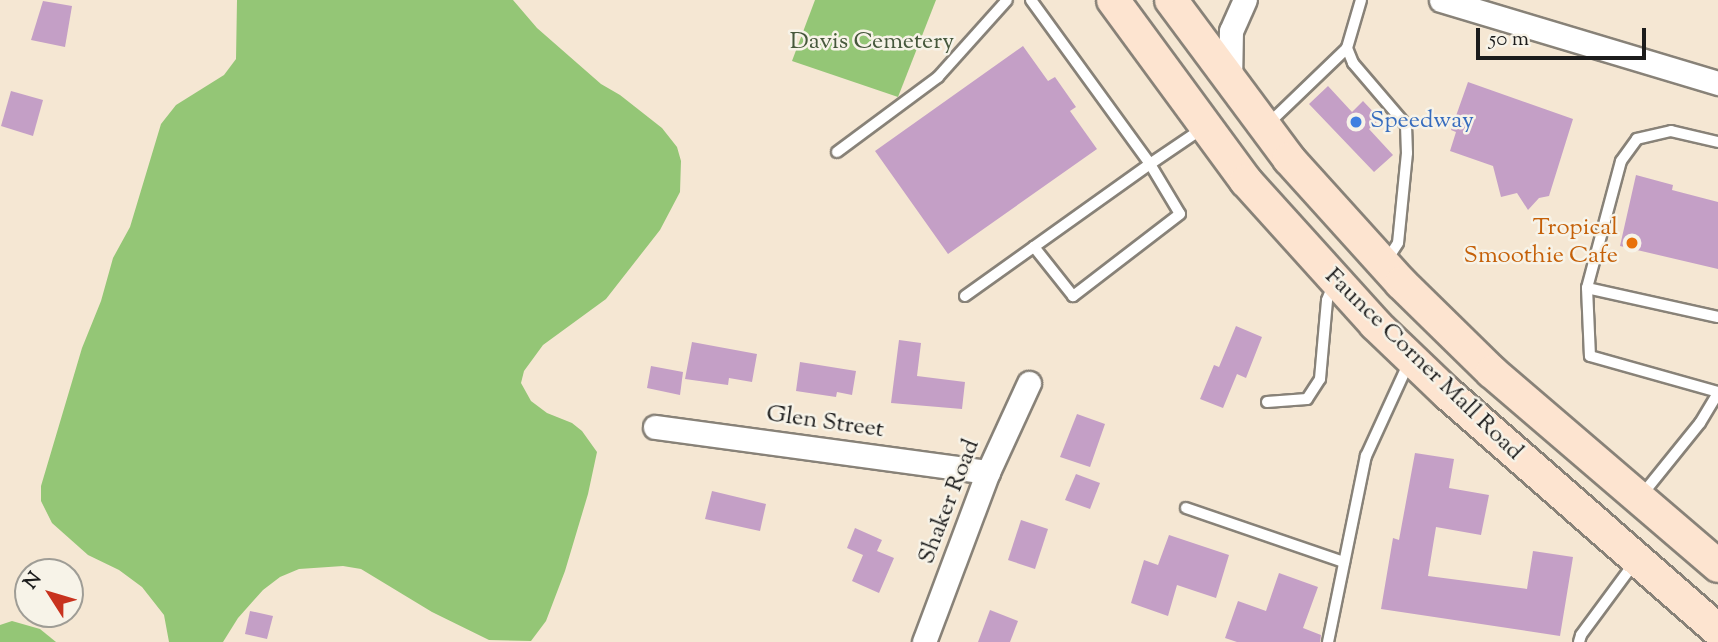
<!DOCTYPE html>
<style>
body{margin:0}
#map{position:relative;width:1718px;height:642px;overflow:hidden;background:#f5e7d3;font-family:"Sorts Mill Goudy",serif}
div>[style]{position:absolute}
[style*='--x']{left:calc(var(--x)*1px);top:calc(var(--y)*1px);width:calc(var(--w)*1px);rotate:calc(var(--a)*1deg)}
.green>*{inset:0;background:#94c676}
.building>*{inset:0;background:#c49fc6}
.roads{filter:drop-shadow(2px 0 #888278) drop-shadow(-2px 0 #888278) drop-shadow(0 2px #888278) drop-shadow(0 -2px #888278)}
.service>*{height:10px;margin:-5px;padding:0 5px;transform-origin:5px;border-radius:5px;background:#fff}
.minor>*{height:23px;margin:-11.5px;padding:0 11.5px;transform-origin:11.5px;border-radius:11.5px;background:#fff}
.secondary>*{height:32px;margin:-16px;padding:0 16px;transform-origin:16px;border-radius:16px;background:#fde4d0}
.dots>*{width:19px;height:19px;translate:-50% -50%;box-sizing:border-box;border:4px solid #f7f3e8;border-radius:50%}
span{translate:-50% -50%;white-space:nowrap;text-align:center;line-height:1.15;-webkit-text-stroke:5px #f7f3e8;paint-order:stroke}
.park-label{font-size:24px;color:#46583c}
.shop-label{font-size:24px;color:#366cbe}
.left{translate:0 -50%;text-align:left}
.food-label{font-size:24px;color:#c56008}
.right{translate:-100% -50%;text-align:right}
.street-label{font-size:24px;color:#1c1c1c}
.north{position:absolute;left:14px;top:558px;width:70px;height:70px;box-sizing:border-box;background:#f7f3e8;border:2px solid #9f9d96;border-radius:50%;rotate:307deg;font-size:19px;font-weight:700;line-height:28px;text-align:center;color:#1c1c1c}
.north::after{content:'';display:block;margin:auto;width:24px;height:32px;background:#c8321e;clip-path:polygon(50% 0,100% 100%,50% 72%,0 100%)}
.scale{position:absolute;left:1476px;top:28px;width:170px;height:32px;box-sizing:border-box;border:4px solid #1c1c1c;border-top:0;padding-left:9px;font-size:21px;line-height:24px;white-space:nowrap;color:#1c1c1c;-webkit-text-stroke:5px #f7f3e8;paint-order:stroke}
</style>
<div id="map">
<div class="green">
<div style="clip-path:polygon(237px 0,513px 0,537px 28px,601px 84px,620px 95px,662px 128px,677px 147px,681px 161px,680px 192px,660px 230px,606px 299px,543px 345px,524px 371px,521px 383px,531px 401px,547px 413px,572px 423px,582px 431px,597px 452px,588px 494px,565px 571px,546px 621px,531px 641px,489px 640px,432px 612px,361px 569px,343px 566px,299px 569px,280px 577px,263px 590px,238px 618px,223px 642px,169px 642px,164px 615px,142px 587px,119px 570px,88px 555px,52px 523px,41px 501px,41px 486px,82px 348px,101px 301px,113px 258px,130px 227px,161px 124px,176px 105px,224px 75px,236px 59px)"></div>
<div style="clip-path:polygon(815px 0,936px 0,898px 97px,792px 61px)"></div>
<div style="clip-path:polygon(12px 621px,40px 629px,56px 642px,0 642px,0 625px)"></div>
</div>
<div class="building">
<div style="clip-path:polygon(43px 1px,72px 6px,65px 47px,31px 40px)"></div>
<div style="clip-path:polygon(1023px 46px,1048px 81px,1055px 77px,1076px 107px,1070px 111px,1097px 149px,948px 254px,875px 151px)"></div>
<div style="clip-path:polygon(1468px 82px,1573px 119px,1549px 196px,1539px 198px,1528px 210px,1517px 193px,1501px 197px,1493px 166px,1450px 151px,1456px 132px,1451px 130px)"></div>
<div style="clip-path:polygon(1328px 86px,1352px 112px,1363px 101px,1380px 119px,1369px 129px,1393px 155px,1374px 172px,1309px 104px)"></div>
<div style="clip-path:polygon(11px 91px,43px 100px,33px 136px,1px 126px)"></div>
<div style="clip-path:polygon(1636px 175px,1673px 185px,1672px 190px,1718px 202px,1718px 269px,1620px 246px)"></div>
<div style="clip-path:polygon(1236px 326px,1262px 337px,1246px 378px,1237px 374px,1223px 408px,1200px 399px,1214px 365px,1219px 367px)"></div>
<div style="clip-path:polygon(899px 340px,921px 343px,917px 376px,965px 382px,962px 409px,891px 403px)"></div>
<div style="clip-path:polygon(692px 342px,757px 354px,752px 382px,729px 378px,728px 385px,685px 379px)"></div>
<div style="clip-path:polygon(800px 362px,856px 371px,852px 395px,837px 392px,836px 397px,796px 391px)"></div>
<div style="clip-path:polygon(651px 366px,683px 372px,680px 395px,647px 388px)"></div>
<div style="clip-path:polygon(1077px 414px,1105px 424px,1090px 467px,1060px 457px)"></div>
<div style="clip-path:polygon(1415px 453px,1454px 459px,1449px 488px,1489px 495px,1481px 535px,1436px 527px,1428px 576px,1527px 589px,1533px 551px,1573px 557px,1560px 636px,1381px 609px,1393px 538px,1399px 540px)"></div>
<div style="clip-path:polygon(1076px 474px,1100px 483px,1090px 509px,1065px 500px)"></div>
<div style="clip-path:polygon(712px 491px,766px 504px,760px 531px,705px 519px)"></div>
<div style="clip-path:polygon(1021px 520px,1048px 529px,1035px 569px,1008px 560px)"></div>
<div style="clip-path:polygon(855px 528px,882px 540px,877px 551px,894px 558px,879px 593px,852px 581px,863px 555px,847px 548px)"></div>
<div style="clip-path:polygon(1169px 535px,1229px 555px,1216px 598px,1177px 585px,1168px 616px,1131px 603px,1144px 560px,1158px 565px)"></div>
<div style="clip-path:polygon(1279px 573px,1318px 587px,1303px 628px,1321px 635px,1320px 642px,1237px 642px,1225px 638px,1238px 601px,1266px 611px)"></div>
<div style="clip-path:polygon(990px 610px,1018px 621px,1010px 642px,978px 642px)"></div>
<div style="clip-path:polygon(250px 611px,273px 616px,267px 639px,245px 634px)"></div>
</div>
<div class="roads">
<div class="service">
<div style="--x:1031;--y:0;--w:203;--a:54"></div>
<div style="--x:1150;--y:164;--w:64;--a:-34.2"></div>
<div style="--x:1361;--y:0;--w:50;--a:106.3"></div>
<div style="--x:1347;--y:48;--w:16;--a:68"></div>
<div style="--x:1353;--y:63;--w:82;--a:49.5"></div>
<div style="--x:1406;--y:125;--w:28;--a:88"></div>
<div style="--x:1407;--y:153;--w:90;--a:95.7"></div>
<div style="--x:1398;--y:243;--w:24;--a:123"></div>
<div style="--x:1267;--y:125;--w:111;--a:-43.9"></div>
<div style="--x:1718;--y:142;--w:48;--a:-166.8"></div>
<div style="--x:1671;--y:131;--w:35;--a:167"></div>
<div style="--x:1637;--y:139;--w:27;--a:126"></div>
<div style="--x:1621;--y:161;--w:131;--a:105"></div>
<div style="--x:1587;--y:288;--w:68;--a:87.5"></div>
<div style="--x:1590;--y:356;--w:133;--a:15.7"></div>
<div style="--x:837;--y:152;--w:126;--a:-36.6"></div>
<div style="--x:938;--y:77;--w:103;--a:-48.1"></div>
<div style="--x:1587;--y:288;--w:134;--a:12.5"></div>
<div style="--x:965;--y:296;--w:227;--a:-35.5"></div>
<div style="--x:1150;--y:164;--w:58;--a:59"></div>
<div style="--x:1180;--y:214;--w:135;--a:142.5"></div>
<div style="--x:1073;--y:296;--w:63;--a:-128.5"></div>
<div style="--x:1267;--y:402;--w:40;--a:-4.3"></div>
<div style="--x:1307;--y:399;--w:24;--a:-57"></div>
<div style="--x:1320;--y:379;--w:79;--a:-84.9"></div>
<div style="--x:1327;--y:300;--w:16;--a:-68"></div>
<div style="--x:1641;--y:496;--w:94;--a:-51.1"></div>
<div style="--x:1700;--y:423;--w:35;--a:-59"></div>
<div style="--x:1186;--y:508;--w:167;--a:18.9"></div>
<div style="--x:1328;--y:642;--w:190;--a:-78.5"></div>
<div style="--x:1366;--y:456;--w:103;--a:-65.4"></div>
<div style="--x:1579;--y:642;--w:7;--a:-74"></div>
<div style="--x:1581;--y:635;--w:91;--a:-53.5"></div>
</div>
<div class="minor">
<div style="--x:1441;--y:0;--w:289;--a:16.7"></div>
<div style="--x:1230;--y:82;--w:51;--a:-88.9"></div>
<div style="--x:1231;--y:31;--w:34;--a:-66"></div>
<div style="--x:655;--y:427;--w:336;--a:7.7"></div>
<div style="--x:924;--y:642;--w:182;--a:-69.4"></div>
<div style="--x:988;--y:472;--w:98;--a:-65.3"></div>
</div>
<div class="secondary">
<div style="--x:1113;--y:0;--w:225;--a:53.7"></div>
<div style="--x:1246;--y:181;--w:193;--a:47.9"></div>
<div style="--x:1375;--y:324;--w:100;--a:43.8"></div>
<div style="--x:1447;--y:393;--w:360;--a:41.2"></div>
<div style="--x:1171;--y:0;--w:198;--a:53.4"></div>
<div style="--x:1289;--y:159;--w:167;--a:47.9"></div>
<div style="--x:1401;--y:283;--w:127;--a:44.4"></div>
<div style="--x:1492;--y:372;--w:298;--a:40.6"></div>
</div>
</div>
<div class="dots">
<div style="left:1356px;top:122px;background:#3f7fe0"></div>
<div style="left:1632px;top:243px;background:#e8710a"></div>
</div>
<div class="park-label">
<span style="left:872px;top:43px">Davis Cemetery</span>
</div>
<div class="shop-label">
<span class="left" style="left:1370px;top:122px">Speedway</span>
</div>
<div class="food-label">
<span class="right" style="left:1618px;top:243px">Tropical<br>Smoothie Cafe</span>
</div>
<div class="street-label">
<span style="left:1423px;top:365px;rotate:44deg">Faunce Corner Mall Road</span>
<span style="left:825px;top:423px;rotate:8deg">Glen Street</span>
<span style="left:950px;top:502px;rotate:-69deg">Shaker Road</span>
</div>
<div class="north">N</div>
<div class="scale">50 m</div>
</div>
